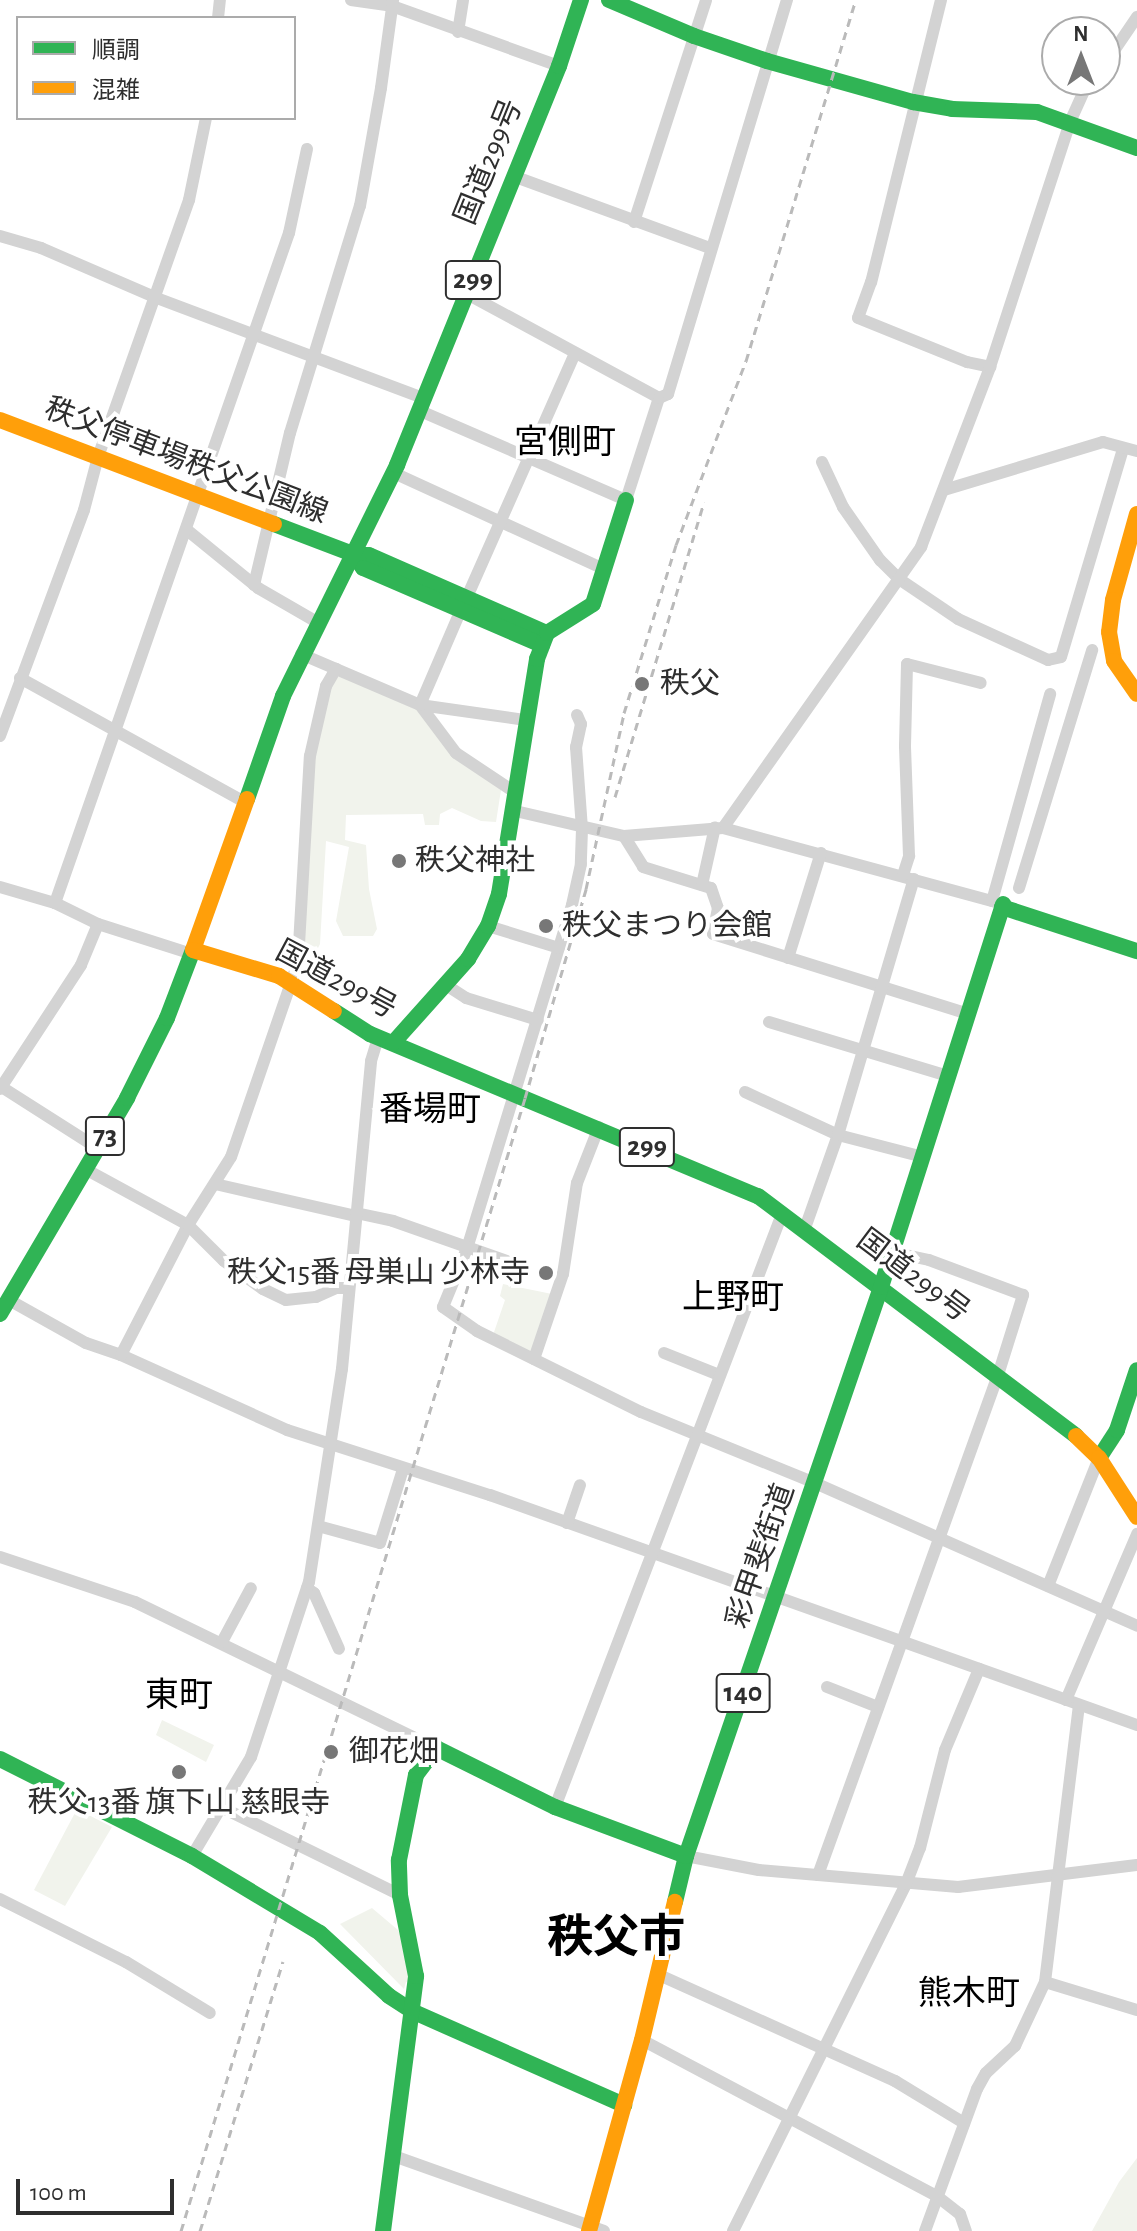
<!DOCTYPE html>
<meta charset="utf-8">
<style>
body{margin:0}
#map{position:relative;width:1137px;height:2231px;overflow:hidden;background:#fff;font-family:"Alegreya Sans","Noto Sans JP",sans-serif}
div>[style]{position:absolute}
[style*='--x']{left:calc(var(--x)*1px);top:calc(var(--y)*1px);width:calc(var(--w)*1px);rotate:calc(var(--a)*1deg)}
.green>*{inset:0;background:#f1f3ec}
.street>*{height:12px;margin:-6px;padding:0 6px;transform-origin:6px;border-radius:6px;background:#d3d3d3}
.fast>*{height:16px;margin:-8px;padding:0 8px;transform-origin:8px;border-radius:8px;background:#30b455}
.slow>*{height:16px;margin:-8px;padding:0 8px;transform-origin:8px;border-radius:8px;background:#ff9f0a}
.rail>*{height:3px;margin-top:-1.5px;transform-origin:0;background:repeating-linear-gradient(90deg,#bababa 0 8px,transparent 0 14px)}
.dots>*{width:22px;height:22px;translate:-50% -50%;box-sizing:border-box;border:4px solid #fff;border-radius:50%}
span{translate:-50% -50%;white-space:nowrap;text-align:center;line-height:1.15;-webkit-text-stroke:8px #fff;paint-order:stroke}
.shield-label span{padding:2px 6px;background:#fff;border:2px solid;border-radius:6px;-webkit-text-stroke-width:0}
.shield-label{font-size:28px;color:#2e2e2e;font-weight:700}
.street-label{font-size:30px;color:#2e2e2e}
.poi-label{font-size:30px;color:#2e2e2e}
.left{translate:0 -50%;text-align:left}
.right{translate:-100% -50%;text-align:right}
.quarter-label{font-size:34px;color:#000}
.town-label{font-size:46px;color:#000;font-weight:700}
.legend{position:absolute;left:16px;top:16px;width:280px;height:104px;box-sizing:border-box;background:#fff;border:2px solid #ababab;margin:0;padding:10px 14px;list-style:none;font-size:24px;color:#2e2e2e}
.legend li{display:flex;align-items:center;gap:16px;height:40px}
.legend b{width:40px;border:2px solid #ababab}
.north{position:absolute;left:1041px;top:16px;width:80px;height:80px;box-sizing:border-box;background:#fff;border:2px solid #ababab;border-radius:50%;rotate:0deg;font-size:22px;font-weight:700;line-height:32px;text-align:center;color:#2e2e2e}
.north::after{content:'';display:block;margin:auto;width:28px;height:36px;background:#777;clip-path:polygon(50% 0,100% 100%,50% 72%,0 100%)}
.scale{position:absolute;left:16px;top:2179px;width:158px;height:36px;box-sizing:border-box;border:4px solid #2e2e2e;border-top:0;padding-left:10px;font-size:24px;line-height:28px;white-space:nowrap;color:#2e2e2e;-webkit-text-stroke:6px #fff;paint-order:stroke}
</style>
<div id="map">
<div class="green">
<div style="clip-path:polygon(342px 676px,422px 712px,501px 790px,496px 822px,481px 821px,452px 808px,440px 814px,439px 825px,425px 825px,423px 814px,346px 815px,345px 840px,366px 845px,369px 889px,377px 929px,373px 936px,343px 936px,336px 921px,349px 847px,326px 841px,320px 944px,312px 960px,303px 960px,314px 759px,326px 703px,335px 678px)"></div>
<div style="clip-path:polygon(503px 1284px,552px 1294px,532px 1353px,493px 1335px,505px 1300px,500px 1296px)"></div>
<div style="clip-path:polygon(162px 1720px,214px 1745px,206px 1762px,156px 1735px)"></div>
<div style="clip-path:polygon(77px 1809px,112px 1827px,65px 1906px,34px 1890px)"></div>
<div style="clip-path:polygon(372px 1908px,398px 1930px,402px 1939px,410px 1981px,406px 1982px,404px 1989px,340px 1924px)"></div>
<div style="clip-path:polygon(1137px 2158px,1137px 2231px,1092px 2231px,1119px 2182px)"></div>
</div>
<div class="street">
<div style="--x:351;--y:0;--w:41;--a:8.3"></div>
<div style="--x:392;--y:6;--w:177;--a:19.8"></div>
<div style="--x:941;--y:0;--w:291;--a:103.9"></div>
<div style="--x:871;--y:282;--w:38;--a:110"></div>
<div style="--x:858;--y:318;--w:118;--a:22"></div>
<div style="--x:967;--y:362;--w:24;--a:12"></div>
<div style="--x:218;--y:18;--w:18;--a:-84"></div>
<div style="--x:458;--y:32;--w:32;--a:-81"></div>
<div style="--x:1105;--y:64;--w:57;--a:-55.8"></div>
<div style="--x:513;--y:176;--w:210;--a:20.1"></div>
<div style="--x:634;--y:222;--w:233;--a:-72"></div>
<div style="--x:0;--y:236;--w:43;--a:16.3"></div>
<div style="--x:41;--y:248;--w:123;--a:23.4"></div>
<div style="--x:154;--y:297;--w:287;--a:20.6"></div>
<div style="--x:467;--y:294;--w:218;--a:28.4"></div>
<div style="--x:418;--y:410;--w:227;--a:23.4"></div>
<div style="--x:626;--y:500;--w:107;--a:-72.1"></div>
<div style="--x:659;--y:398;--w:10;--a:-24"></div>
<div style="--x:668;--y:394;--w:412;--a:-73.2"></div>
<div style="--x:822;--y:462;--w:50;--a:65"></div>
<div style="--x:843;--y:507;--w:65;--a:55.1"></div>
<div style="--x:880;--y:560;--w:27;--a:45"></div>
<div style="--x:899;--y:579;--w:71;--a:34.1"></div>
<div style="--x:958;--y:619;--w:99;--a:24.5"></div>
<div style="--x:1048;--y:660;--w:13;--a:-13"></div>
<div style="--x:1061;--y:657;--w:217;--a:-73.4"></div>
<div style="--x:394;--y:473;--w:231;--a:24.6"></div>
<div style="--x:944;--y:490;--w:166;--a:-16.8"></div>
<div style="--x:1103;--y:442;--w:35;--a:15"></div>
<div style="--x:187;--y:530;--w:92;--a:39.2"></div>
<div style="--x:258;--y:588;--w:68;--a:30"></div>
<div style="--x:254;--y:585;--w:156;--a:-76.7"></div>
<div style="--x:290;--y:433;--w:238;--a:-72.9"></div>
<div style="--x:360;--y:206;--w:120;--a:-79.9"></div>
<div style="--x:381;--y:88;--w:89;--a:-82.2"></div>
<div style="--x:467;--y:597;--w:267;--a:-66.1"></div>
<div style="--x:301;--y:654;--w:129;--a:23.2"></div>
<div style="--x:420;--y:705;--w:107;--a:8.1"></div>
<div style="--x:20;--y:678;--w:258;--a:28.9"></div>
<div style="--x:420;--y:705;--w:60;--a:53.1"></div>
<div style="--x:456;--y:753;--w:69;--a:33.7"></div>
<div style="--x:420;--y:705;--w:103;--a:-66.7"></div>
<div style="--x:577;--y:715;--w:10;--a:66"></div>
<div style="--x:581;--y:724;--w:24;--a:102"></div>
<div style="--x:576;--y:747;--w:82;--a:85.8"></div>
<div style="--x:582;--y:829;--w:35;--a:92"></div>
<div style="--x:581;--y:864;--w:42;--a:102.4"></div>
<div style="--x:572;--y:905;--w:357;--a:107"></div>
<div style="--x:468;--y:1246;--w:66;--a:112.3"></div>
<div style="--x:443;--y:1307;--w:42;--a:35.2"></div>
<div style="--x:477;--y:1331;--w:183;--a:26.3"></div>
<div style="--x:641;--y:1412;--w:188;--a:22.2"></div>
<div style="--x:815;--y:1483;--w:352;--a:23.9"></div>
<div style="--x:0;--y:736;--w:241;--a:-69.6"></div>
<div style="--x:84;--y:510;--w:55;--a:-75.2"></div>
<div style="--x:98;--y:457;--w:273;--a:-70.5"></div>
<div style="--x:189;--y:200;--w:84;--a:-78.3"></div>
<div style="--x:511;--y:810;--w:116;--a:13"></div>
<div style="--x:624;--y:836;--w:99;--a:-4.6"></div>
<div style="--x:723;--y:828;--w:290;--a:15.2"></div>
<div style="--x:723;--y:828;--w:344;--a:-54.8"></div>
<div style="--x:921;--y:547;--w:193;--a:-69"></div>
<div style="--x:990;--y:367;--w:258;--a:-71.9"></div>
<div style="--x:1070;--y:122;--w:46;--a:-65.7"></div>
<div style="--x:624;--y:836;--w:36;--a:58"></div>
<div style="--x:643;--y:867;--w:71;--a:17.2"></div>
<div style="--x:711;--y:888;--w:21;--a:71"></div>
<div style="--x:718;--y:908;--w:26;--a:101"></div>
<div style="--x:713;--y:934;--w:267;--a:17.4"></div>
<div style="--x:903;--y:875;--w:20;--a:-72"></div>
<div style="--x:909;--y:856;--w:110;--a:-92.1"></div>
<div style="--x:905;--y:746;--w:82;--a:-88.6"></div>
<div style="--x:907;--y:664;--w:76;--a:14.4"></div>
<div style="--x:702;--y:885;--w:59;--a:-77.4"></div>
<div style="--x:0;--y:887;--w:57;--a:16.2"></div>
<div style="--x:55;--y:903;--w:48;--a:26"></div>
<div style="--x:98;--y:924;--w:99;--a:17.7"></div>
<div style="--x:1019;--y:888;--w:249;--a:-72.9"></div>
<div style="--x:992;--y:901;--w:215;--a:-74.3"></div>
<div style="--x:55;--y:903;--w:710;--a:-70.75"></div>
<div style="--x:289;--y:233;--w:86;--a:-77.9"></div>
<div style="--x:488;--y:926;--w:74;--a:17.2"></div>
<div style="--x:788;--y:958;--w:110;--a:-72.6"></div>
<div style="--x:446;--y:985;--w:24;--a:33"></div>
<div style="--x:466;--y:998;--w:75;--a:17"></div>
<div style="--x:769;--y:1022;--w:187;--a:16.8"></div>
<div style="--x:0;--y:1086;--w:117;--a:32.5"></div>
<div style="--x:0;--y:1089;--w:148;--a:-56.8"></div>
<div style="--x:81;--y:965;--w:44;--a:-67.5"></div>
<div style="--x:745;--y:1092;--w:102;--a:24.8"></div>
<div style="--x:838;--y:1135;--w:88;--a:14.5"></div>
<div style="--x:87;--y:1170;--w:115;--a:28.6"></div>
<div style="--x:188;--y:1225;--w:51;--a:45"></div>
<div style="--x:224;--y:1261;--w:48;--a:35.7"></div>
<div style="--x:263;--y:1289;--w:25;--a:26"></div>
<div style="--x:286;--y:1300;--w:30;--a:-6"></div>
<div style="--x:316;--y:1297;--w:22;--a:-24"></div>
<div style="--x:336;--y:1288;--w:13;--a:0"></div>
<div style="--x:215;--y:1184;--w:145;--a:12.8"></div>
<div style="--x:356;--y:1213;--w:38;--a:12"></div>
<div style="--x:393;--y:1221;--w:126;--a:19.4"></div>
<div style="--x:804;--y:1231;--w:102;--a:-70.5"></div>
<div style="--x:838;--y:1135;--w:267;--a:-73.5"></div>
<div style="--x:9;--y:1300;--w:88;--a:29.2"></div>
<div style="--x:86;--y:1343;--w:37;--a:19"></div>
<div style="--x:121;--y:1355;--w:182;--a:24.3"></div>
<div style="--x:287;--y:1430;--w:213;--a:17.8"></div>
<div style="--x:490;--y:1495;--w:687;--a:19.57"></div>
<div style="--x:664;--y:1353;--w:59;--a:21.8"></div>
<div style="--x:121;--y:1355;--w:146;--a:-62.7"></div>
<div style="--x:188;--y:1225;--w:80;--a:-57.7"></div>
<div style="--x:231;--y:1157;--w:206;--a:-71"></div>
<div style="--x:298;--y:962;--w:206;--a:-86.7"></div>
<div style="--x:310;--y:756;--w:72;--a:-77.1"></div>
<div style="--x:326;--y:686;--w:20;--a:-60"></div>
<div style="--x:534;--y:1359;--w:90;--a:-71.2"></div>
<div style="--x:563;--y:1274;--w:92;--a:-81.3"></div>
<div style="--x:577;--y:1183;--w:60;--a:-68.6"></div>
<div style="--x:567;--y:1523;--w:40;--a:-71.1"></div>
<div style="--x:318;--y:1526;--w:64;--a:15.3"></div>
<div style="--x:380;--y:1543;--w:77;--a:-72.7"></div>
<div style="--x:0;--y:1557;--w:142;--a:18.4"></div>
<div style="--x:135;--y:1602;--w:335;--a:25.9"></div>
<div style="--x:1048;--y:1586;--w:138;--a:-68.3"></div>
<div style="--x:307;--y:1588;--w:9;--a:36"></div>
<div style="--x:314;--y:1593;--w:61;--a:65.9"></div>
<div style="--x:222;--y:1642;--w:61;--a:-61.8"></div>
<div style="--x:827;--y:1687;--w:55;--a:21.4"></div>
<div style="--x:1066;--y:1700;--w:181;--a:-66.8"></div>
<div style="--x:555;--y:1807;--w:635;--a:-69.05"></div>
<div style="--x:223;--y:1808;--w:197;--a:26.2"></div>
<div style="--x:192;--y:1856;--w:115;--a:-59.2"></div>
<div style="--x:251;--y:1757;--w:184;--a:-71.7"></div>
<div style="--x:309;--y:1582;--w:216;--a:-81.2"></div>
<div style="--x:342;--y:1369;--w:309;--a:-84.6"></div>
<div style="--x:371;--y:1061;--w:24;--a:-73"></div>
<div style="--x:686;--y:1856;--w:74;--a:10.9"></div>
<div style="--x:759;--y:1870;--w:200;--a:4.9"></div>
<div style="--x:958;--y:1887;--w:180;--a:-7"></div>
<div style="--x:818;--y:1875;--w:531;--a:-70.2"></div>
<div style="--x:998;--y:1375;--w:84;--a:-72.6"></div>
<div style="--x:1023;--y:1295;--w:100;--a:-159.6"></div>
<div style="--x:929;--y:1260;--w:38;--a:-168"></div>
<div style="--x:0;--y:1899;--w:141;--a:26.6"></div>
<div style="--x:126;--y:1962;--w:98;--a:31.3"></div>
<div style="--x:657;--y:1974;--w:261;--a:24.2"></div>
<div style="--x:895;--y:2081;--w:81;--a:31.3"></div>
<div style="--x:1045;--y:1982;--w:96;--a:16.9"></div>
<div style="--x:642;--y:2040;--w:335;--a:27.9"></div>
<div style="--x:938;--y:2197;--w:28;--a:38"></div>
<div style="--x:960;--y:2214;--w:18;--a:71"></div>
<div style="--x:391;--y:2155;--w:226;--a:19.6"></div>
<div style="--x:733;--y:2231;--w:388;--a:-63.5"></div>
<div style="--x:906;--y:1884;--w:39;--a:-69"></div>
<div style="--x:920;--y:1848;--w:101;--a:-75.7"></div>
<div style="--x:945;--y:1750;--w:88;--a:-67.2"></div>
<div style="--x:925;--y:2231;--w:151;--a:-69.9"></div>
<div style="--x:977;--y:2089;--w:18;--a:-61"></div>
<div style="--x:986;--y:2073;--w:40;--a:-43"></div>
<div style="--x:1015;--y:2046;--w:71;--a:-64.9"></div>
<div style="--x:1045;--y:1982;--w:279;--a:-83"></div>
</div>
<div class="fast">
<div style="--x:609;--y:0;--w:92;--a:23"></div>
<div style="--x:694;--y:36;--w:77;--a:18.9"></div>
<div style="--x:767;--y:61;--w:152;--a:15.7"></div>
<div style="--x:913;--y:102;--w:40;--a:10"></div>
<div style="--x:952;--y:109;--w:85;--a:2"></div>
<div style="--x:1037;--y:112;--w:106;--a:19.8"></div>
<div style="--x:274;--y:524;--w:85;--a:20.8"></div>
<div style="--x:353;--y:554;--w:16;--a:4"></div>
<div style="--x:369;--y:555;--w:194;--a:23.7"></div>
<div style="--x:353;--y:554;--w:17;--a:54"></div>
<div style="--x:363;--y:568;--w:195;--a:23.3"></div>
<div style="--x:247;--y:799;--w:109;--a:-70.7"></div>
<div style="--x:283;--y:696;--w:258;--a:-63.7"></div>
<div style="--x:397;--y:465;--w:431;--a:-67.9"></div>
<div style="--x:559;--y:66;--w:70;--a:-71.6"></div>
<div style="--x:1002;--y:907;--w:142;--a:18.1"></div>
<div style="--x:334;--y:1011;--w:43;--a:32.6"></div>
<div style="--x:370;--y:1034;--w:420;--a:22.7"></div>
<div style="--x:758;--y:1196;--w:398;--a:37"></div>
<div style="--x:393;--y:1043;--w:113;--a:-48.2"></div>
<div style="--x:468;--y:959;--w:39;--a:-59"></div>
<div style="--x:488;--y:926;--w:34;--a:-71"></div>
<div style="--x:499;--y:894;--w:238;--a:-80.8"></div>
<div style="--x:537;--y:659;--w:28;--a:-69"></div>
<div style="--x:547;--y:633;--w:54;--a:-32.2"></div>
<div style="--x:593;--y:604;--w:109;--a:-72.4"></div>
<div style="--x:0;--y:1314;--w:251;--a:-59.5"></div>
<div style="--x:127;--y:1098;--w:89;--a:-63.4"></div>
<div style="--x:167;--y:1018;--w:73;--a:-69.1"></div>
<div style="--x:1099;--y:1458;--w:33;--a:-57"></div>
<div style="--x:1117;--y:1430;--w:63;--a:-71.6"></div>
<div style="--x:0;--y:1759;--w:215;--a:26.8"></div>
<div style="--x:192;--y:1856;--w:149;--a:31"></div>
<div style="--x:320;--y:1933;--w:93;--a:42.4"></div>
<div style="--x:389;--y:1996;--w:30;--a:33"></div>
<div style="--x:414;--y:2012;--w:230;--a:23.9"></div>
<div style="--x:675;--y:1902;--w:47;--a:-76.6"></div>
<div style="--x:686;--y:1856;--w:601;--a:-71.08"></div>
<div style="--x:881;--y:1287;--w:402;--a:-72.3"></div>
<div style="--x:383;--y:2231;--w:257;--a:-82.6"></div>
<div style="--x:416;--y:1976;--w:83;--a:-101.2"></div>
<div style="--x:400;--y:1895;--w:35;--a:-92"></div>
<div style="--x:399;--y:1860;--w:87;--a:-78.7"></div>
<div style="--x:416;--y:1775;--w:34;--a:-53"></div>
<div style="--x:436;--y:1748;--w:133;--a:26.4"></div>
<div style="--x:555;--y:1807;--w:140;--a:20.5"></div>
</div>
<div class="slow">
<div style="--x:0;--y:420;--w:293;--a:20.8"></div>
<div style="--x:1137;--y:514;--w:89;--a:105.6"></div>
<div style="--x:1113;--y:600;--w:32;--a:97"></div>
<div style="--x:1109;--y:632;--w:29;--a:80"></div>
<div style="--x:1114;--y:661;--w:40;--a:55.1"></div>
<div style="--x:247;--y:799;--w:160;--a:109.7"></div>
<div style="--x:193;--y:950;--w:90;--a:16.8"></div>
<div style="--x:279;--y:976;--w:65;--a:32.5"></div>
<div style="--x:1076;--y:1436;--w:32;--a:44"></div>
<div style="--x:1099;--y:1458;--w:70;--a:57.2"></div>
<div style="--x:589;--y:2231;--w:198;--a:-74.5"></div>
<div style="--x:642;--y:2040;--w:142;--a:-76.6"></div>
</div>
<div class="rail">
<div style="--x:615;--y:797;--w:308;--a:-73.2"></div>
<div style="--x:181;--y:2231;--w:1184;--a:-73.11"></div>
<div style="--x:525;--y:1098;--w:218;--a:-73.7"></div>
<div style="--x:586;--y:889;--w:180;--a:-77.8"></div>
<div style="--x:624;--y:713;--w:176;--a:-72.8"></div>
<div style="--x:676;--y:545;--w:197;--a:-69.2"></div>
<div style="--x:746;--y:361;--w:377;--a:-73.1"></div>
<div style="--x:200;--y:2231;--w:282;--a:-72.9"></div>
</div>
<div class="dots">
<div style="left:642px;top:684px;background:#777"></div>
<div style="left:399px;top:861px;background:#777"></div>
<div style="left:546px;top:926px;background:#777"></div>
<div style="left:546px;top:1273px;background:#777"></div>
<div style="left:331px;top:1752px;background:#777"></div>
<div style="left:179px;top:1772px;background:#777"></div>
</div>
<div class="shield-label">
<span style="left:473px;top:280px">299</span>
<span style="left:105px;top:1136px">73</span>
<span style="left:647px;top:1147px">299</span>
<span style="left:743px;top:1693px">140</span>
</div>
<div class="street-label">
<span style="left:489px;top:162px;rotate:-68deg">国道299号</span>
<span style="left:186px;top:461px;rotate:21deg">秩父停車場秩父公園線</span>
<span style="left:336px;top:980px;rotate:28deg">国道299号</span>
<span style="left:913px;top:1276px;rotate:37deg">国道299号</span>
<span style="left:761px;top:1556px;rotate:-71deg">彩甲斐街道</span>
</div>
<div class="poi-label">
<span class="left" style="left:660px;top:684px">秩父</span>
<span class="left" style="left:415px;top:861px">秩父神社</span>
<span class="left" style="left:562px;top:926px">秩父まつり会館</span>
<span class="right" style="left:530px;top:1273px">秩父15番 母巣山 少林寺</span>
<span class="left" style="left:349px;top:1752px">御花畑</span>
<span style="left:179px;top:1803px">秩父13番 旗下山 慈眼寺</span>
</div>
<div class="quarter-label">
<span style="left:565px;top:444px">宮側町</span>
<span style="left:430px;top:1111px">番場町</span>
<span style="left:733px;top:1299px">上野町</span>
<span style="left:179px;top:1697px">東町</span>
<span style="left:969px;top:1995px">熊木町</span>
</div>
<div class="town-label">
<span style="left:616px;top:1938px">秩父市</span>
</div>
<ul class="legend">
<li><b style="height:10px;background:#30b455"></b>順調</li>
<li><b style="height:10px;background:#ff9f0a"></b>混雑</li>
</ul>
<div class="north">N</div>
<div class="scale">100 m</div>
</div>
